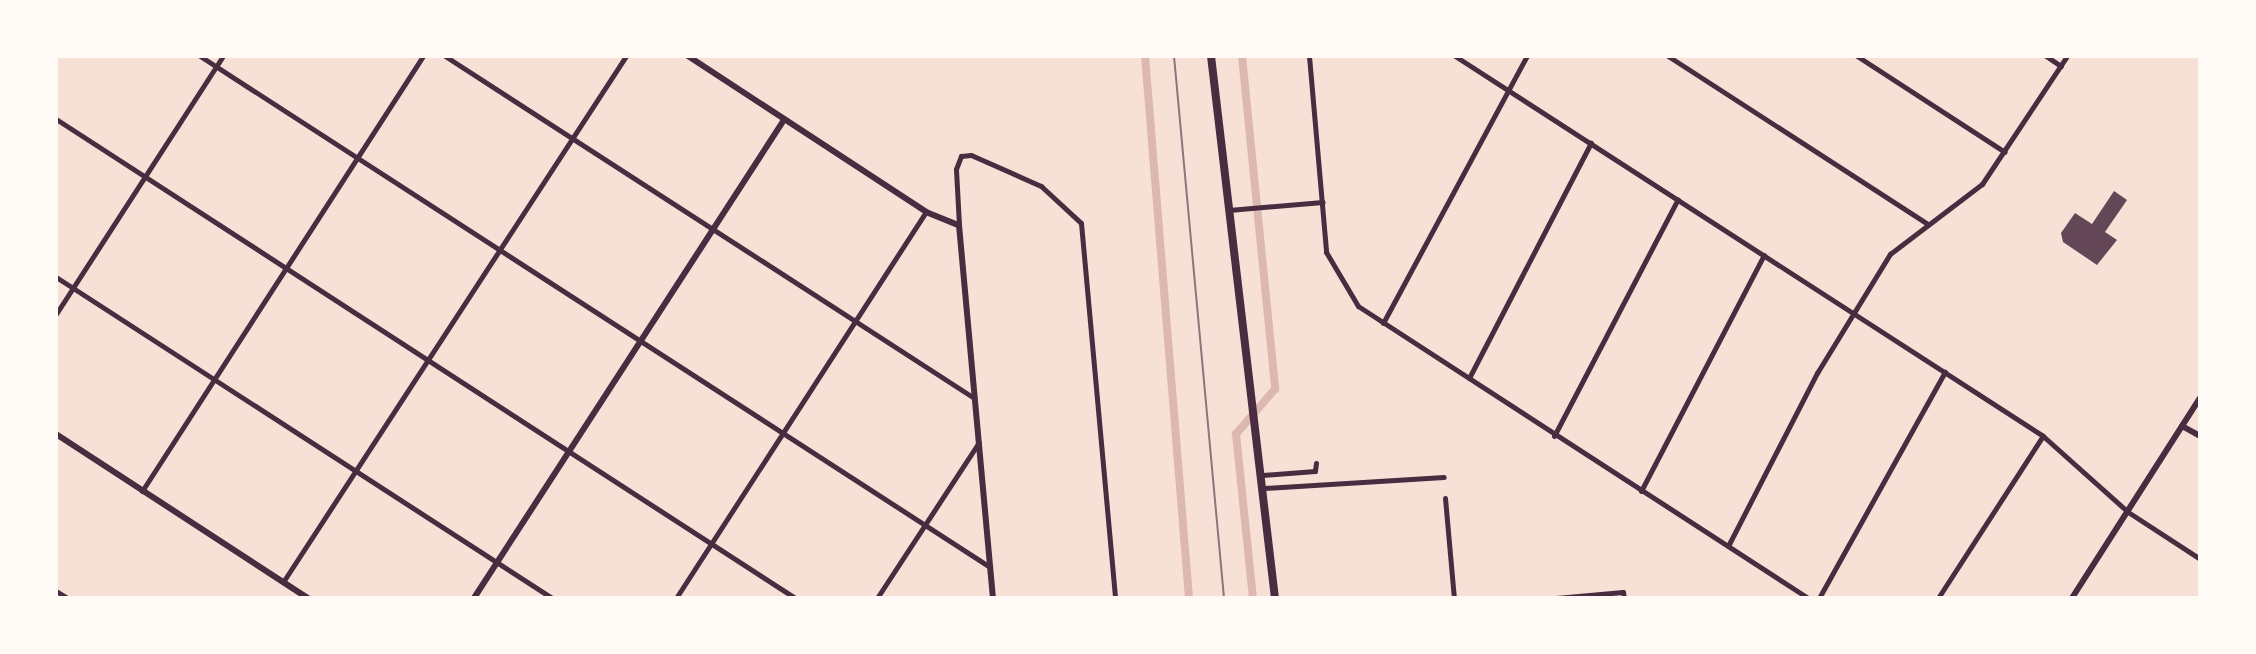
<!DOCTYPE html>
<style>
body{margin:0}
#map{position:relative;width:2256px;height:654px;overflow:hidden;background:#f7e1d7;font-family:Overpass,sans-serif}
div>[style]{position:absolute}
[style*='--x']{left:calc(var(--x)*1px);top:calc(var(--y)*1px);width:calc(var(--w)*1px);rotate:calc(var(--a)*1deg)}
.canal>*{height:8px;margin:-4px;padding:0 4px;transform-origin:4px;border-radius:4px;background:#dcb8b0}
.building>*{inset:0;background:#644757}
.minor>*{height:5px;margin:-2.5px;padding:0 2.5px;transform-origin:2.5px;border-radius:2.5px;background:#4a2c40}
.tertiary>*{height:6px;margin:-3px;padding:0 3px;transform-origin:3px;border-radius:3px;background:#4a2c40}
.primary>*{height:8px;margin:-4px;padding:0 4px;transform-origin:4px;border-radius:4px;background:#4a2c40}
.rail>*{height:2px;margin:-1px;padding:0 1px;transform-origin:1px;border-radius:1px;background:#8f747c}
span{translate:-50% -50%;white-space:nowrap;text-align:center;line-height:1.15;-webkit-text-stroke:8px #fffaf5;paint-order:stroke}
.frame{position:absolute;inset:0;border:58px solid #fffaf5;pointer-events:none}
</style>
<div id="map">
<div class="canal">
<div style="--x:1145;--y:56;--w:544;--a:85.36"></div>
<div style="--x:1242;--y:56;--w:335;--a:84.3"></div>
<div style="--x:1275;--y:389;--w:60;--a:130.9"></div>
<div style="--x:1236;--y:434;--w:165;--a:84.1"></div>
</div>
<div class="building">
<div style="clip-path:polygon(2114px 191px,2127px 200px,2105px 232px,2117px 240px,2097px 265px,2063px 242px,2061px 233px,2075px 213px,2092px 224px)"></div>
</div>
<div class="minor">
<div style="--x:200;--y:56;--w:941;--a:32.9"></div>
<div style="--x:445;--y:56;--w:630;--a:32.88"></div>
<div style="--x:1309;--y:56;--w:197;--a:85"></div>
<div style="--x:1326;--y:252;--w:63;--a:59.3"></div>
<div style="--x:1358;--y:306;--w:536;--a:32.98"></div>
<div style="--x:1455;--y:56;--w:700;--a:32.87"></div>
<div style="--x:2043;--y:436;--w:114;--a:41.8"></div>
<div style="--x:2128;--y:512;--w:86;--a:33.1"></div>
<div style="--x:1668;--y:56;--w:310;--a:32.9"></div>
<div style="--x:1857;--y:56;--w:176;--a:33"></div>
<div style="--x:2046;--y:56;--w:18;--a:34"></div>
<div style="--x:56;--y:119;--w:881;--a:32.95"></div>
<div style="--x:1229;--y:210;--w:94;--a:-4.9"></div>
<div style="--x:959;--y:225;--w:56;--a:-93.1"></div>
<div style="--x:956;--y:169;--w:14;--a:-69"></div>
<div style="--x:961;--y:156;--w:10;--a:-6"></div>
<div style="--x:971;--y:155;--w:77;--a:23.9"></div>
<div style="--x:1041;--y:186;--w:54;--a:42.8"></div>
<div style="--x:1081;--y:223;--w:377;--a:84.8"></div>
<div style="--x:56;--y:277;--w:591;--a:32.91"></div>
<div style="--x:56;--y:314;--w:307;--a:-57.1"></div>
<div style="--x:1383;--y:323;--w:303;--a:-61.7"></div>
<div style="--x:1469;--y:378;--w:265;--a:-62.6"></div>
<div style="--x:1554;--y:436;--w:267;--a:-62.4"></div>
<div style="--x:1263;--y:475;--w:52;--a:-4.4"></div>
<div style="--x:1315;--y:471;--w:8;--a:-83"></div>
<div style="--x:1265;--y:488;--w:179;--a:-3.5"></div>
<div style="--x:142;--y:491;--w:518;--a:-57.14"></div>
<div style="--x:1641;--y:491;--w:266;--a:-62.5"></div>
<div style="--x:1445;--y:498;--w:100;--a:84.9"></div>
<div style="--x:1728;--y:546;--w:195;--a:-62.8"></div>
<div style="--x:1817;--y:373;--w:140;--a:-58.5"></div>
<div style="--x:1890;--y:254;--w:116;--a:-37.3"></div>
<div style="--x:1982;--y:184;--w:154;--a:-56.4"></div>
<div style="--x:283;--y:582;--w:628;--a:-56.89"></div>
<div style="--x:56;--y:591;--w:13;--a:32"></div>
<div style="--x:676;--y:598;--w:460;--a:-57.1"></div>
<div style="--x:877;--y:598;--w:186;--a:-56.8"></div>
<div style="--x:1556;--y:598;--w:67;--a:-5.1"></div>
<div style="--x:1623;--y:592;--w:6;--a:81"></div>
<div style="--x:1819;--y:598;--w:259;--a:-60.9"></div>
<div style="--x:1938;--y:598;--w:193;--a:-57.1"></div>
</div>
<div class="tertiary">
<div style="--x:688;--y:56;--w:285;--a:33.2"></div>
<div style="--x:926;--y:212;--w:35;--a:22"></div>
<div style="--x:959;--y:225;--w:375;--a:84.8"></div>
<div style="--x:2182;--y:426;--w:21;--a:29"></div>
<div style="--x:56;--y:434;--w:301;--a:33.1"></div>
<div style="--x:474;--y:598;--w:570;--a:-57.04"></div>
<div style="--x:2072;--y:598;--w:237;--a:-57.4"></div>
</div>
<div class="primary">
<div style="--x:1211;--y:56;--w:546;--a:83.27"></div>
</div>
<div class="rail">
<div style="--x:1174;--y:56;--w:544;--a:84.73"></div>
</div>
<div class="frame"></div>
</div>
